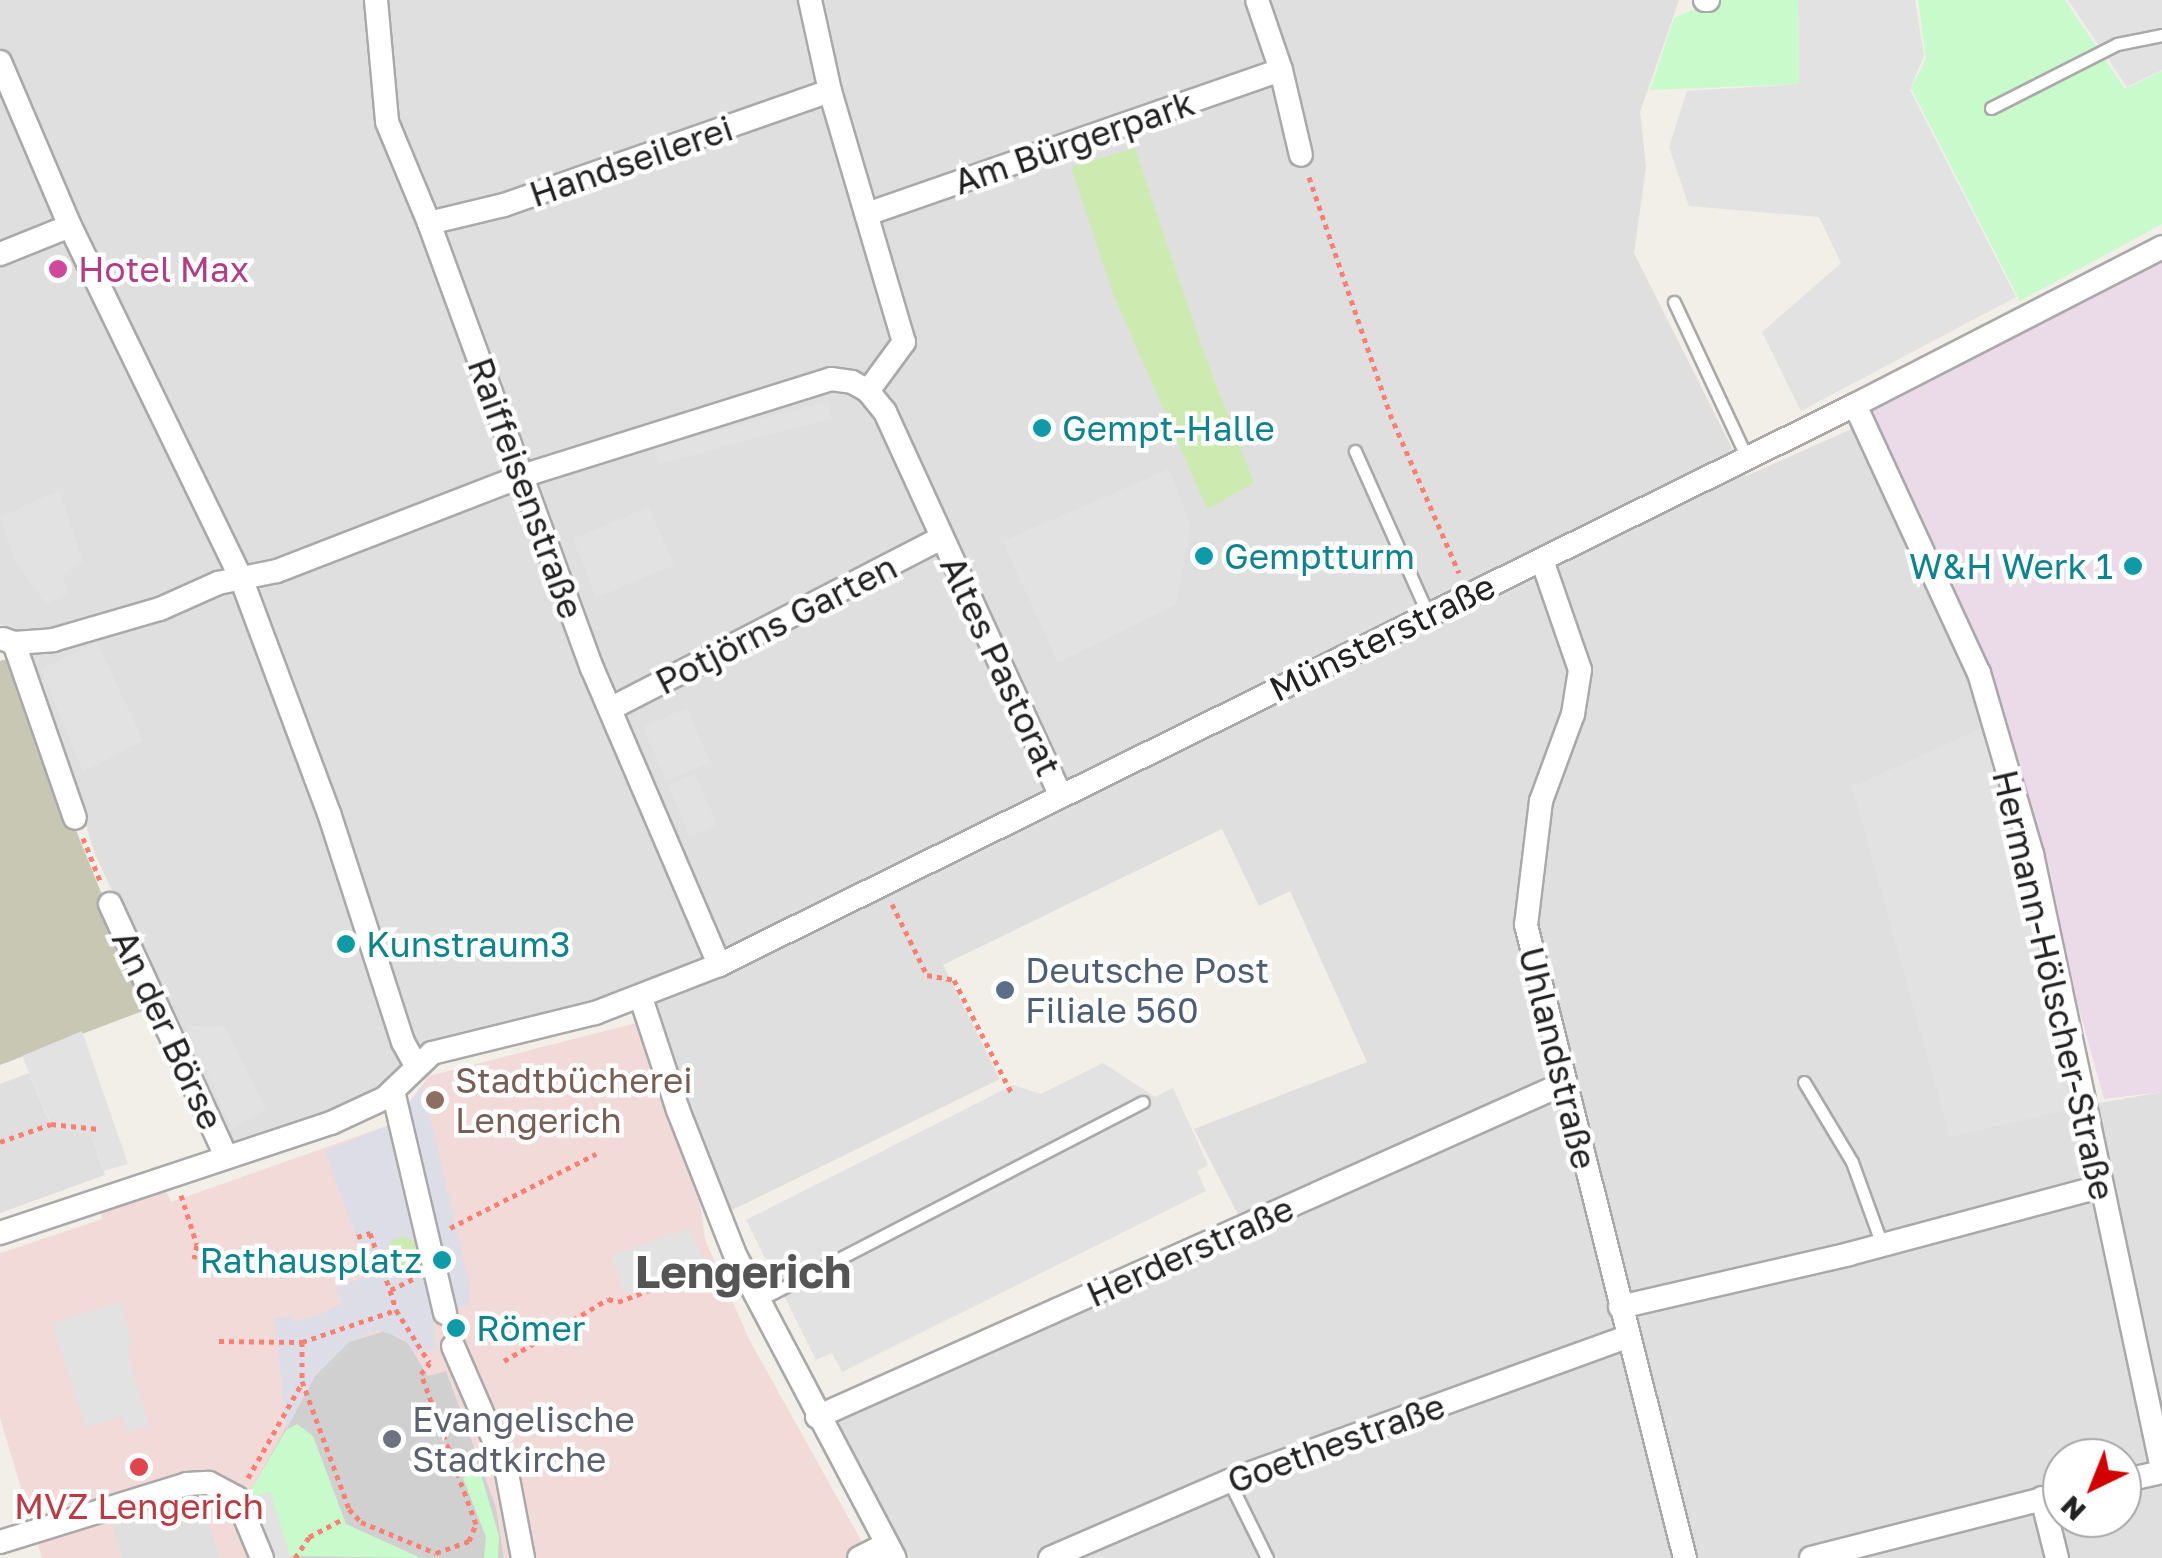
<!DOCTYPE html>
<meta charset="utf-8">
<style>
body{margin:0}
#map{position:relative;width:2162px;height:1558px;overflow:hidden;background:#f2efe9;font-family:"Golos Text",sans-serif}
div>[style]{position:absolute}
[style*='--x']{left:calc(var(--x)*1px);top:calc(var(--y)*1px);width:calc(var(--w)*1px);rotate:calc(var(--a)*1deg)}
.residential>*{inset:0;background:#e0dfdf}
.commercial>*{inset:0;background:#f2dad9}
.industrial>*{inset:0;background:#ebdbe8}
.religious>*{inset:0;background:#d0d0d0}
.construction>*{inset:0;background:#c7c7b4}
.grass>*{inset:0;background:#cdebb0}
.round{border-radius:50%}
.park>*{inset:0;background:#c8facc}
.parking>*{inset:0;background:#e2e2e2}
.plaza>*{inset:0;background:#dddde8}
.path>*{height:5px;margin-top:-2.5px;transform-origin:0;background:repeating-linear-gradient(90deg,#fa8072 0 5px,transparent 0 10px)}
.roads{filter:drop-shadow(2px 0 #a9a9a9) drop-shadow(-2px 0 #a9a9a9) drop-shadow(0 2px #a9a9a9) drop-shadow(0 -2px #a9a9a9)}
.lane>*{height:11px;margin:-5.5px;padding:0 5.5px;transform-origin:5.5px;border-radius:5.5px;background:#fff}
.street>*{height:22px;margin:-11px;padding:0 11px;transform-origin:11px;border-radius:11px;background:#fff}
.dots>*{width:28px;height:28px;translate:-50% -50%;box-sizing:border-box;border:5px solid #fff;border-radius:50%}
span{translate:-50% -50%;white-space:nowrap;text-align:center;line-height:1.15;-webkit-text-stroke:9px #fff;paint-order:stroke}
.street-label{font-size:35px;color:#222}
.hotel-label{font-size:35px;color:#b23c85}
.left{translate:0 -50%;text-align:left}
.culture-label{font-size:35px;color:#0d838f}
.right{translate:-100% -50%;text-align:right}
.service-label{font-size:35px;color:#4e5e75}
.education-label{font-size:35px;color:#785e54}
.worship-label{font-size:35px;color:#5b616d}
.health-label{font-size:35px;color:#be3a42}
.district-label{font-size:45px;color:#555;font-weight:700}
.north{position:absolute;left:2042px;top:1438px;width:100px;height:100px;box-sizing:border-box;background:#fff;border:2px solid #a7a7a7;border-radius:50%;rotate:223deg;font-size:28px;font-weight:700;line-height:40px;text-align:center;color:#222}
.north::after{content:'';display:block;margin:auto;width:35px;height:45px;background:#d40000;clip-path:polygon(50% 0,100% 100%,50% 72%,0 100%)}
</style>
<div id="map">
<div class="residential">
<div style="clip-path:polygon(evenodd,0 0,1679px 0,1640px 112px,1646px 167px,1634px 253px,1746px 476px,1854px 428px,1965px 669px,1986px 726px,2077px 1107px,2162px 1092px,2162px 1558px,910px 1558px,831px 1420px,1248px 1234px,1194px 1129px,1367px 1062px,1290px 891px,1259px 906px,1222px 829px,943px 965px,1000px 1079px,728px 1212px,646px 986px,424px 1045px,376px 1089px,331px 1113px,230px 1146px,95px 854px,29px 648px,0 624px,0 0,2062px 1458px,2122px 1458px,2122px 1518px,2062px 1518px,2062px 1458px)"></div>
<div style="clip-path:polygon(29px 1073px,52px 1128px,91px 1134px,105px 1175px,0 1213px,0 1084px)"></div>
<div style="clip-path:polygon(200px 1494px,220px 1558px,122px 1558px,110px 1521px)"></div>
</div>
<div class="commercial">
<div style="clip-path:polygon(640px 1022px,700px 1199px,705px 1240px,750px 1341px,862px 1542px,850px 1558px,504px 1558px,496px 1507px,446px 1372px,428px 1376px,408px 1343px,385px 1331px,308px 1388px,286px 1430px,293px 1558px,220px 1558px,199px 1494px,111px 1521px,122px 1558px,42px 1558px,0 1418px,0 1253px,102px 1219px,101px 1213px,166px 1191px,171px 1202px,392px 1124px,429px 1076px)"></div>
</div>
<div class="industrial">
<div style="clip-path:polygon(2162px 259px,2162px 1092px,2104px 1099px,1986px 674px,1860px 414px)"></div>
</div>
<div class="religious">
<div style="clip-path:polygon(385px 1331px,408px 1343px,428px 1376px,446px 1371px,496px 1507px,504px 1558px,293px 1558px,270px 1492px,254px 1497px,252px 1488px,315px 1376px,349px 1342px)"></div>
</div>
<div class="construction">
<div style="clip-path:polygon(7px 659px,148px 1009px,0 1065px,0 661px)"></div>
</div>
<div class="grass">
<div style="clip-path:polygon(1135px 148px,1201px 345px,1254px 483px,1207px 509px,1113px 294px,1071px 167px)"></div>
<div class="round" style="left:385px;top:1236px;width:36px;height:36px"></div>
</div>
<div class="park">
<div style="clip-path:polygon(1716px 0,1798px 0,1799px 84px,1650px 90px,1674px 18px)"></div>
<div style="clip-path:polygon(1918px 0,2065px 0,2125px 89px,2162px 71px,2162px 224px,2020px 301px,1911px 88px,1926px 59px)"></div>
<div style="clip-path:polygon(297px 1424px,313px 1436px,346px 1524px,421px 1558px,290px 1556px,270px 1492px,254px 1497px,252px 1488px,286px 1430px)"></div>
<div style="clip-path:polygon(480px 1471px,499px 1536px,498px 1558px,484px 1558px,486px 1537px,463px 1478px)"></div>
</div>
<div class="parking">
<div style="clip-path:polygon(1798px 0,1915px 0,1924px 55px,1910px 90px,2016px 297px,1801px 411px,1762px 332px,1841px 263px,1819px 217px,1689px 206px,1669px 147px,1687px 91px,1799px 84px)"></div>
<div style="clip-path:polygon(2068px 0,2162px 0,2162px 70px,2127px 87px)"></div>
<div style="clip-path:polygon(829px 401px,832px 419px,658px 464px,654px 448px)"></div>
<div style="clip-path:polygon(1169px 469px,1191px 526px,1176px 605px,1058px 663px,1003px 541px)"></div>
<div style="clip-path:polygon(59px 490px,83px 561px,62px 574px,69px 593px,46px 604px,14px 559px,0 517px)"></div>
<div style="clip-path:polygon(649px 507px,674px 565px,596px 598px,573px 539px)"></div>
<div style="clip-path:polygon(97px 642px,143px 741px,83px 772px,41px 669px)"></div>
<div style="clip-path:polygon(687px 708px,710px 762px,666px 781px,643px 727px)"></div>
<div style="clip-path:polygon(1986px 726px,2025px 857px,2077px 1107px,1950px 1138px,1852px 787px)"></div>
<div style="clip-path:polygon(695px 774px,717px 825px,690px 837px,668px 785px)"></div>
<div style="clip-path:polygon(186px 1025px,225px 1027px,266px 1109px,232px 1129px)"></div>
<div style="clip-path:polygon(82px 1031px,128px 1164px,104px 1171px,91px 1134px,53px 1129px,22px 1056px)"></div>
<div style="clip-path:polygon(1103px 1063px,1155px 1097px,1173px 1088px,1208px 1165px,1197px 1171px,1206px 1191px,842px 1372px,832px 1353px,816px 1360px,746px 1220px,1013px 1085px,1041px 1094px)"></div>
<div style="clip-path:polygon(690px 1228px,703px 1258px,677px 1267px,676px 1276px,625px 1295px,612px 1255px)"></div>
<div style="clip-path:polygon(120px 1302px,130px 1337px,128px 1357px,149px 1425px,129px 1432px,122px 1416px,86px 1428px,52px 1323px)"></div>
<div style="clip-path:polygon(270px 1492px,290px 1556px,293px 1558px,274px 1558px,254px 1497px)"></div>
</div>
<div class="plaza">
<div style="clip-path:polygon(evenodd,423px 1087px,469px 1282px,470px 1304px,433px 1317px,436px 1349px,415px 1353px,403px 1338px,377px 1330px,349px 1342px,315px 1376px,286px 1430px,275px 1318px,291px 1316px,293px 1322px,323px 1313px,343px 1302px,334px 1288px,370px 1276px,325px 1151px,392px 1124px,423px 1087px,405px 1236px,419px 1244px,422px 1256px,417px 1266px,402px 1272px,392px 1268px,385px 1252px,393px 1240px,405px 1236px)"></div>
</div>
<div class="path">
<div style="--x:1309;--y:177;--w:250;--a:71.1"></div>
<div style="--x:1390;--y:414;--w:173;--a:66.5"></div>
<div style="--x:83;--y:838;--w:48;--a:68.2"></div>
<div style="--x:892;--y:904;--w:79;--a:63.8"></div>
<div style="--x:927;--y:975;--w:27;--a:10"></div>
<div style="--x:954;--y:980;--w:130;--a:63"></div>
<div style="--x:0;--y:1142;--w:54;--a:-19.4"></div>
<div style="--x:51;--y:1124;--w:48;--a:5.9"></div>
<div style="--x:181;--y:1195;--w:52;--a:72.3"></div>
<div style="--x:197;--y:1245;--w:14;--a:102"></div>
<div style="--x:450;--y:1228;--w:164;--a:-26.9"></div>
<div style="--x:357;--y:1237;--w:14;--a:-17"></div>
<div style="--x:370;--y:1233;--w:60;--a:70.7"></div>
<div style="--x:413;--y:1279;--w:25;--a:154"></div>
<div style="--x:390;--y:1290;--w:21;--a:73"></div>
<div style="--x:396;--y:1310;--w:62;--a:57.6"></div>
<div style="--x:219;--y:1341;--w:83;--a:0.7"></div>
<div style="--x:302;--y:1342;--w:99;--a:-18.8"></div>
<div style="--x:302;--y:1342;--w:39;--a:90"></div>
<div style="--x:302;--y:1381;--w:136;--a:69.8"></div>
<div style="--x:349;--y:1509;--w:18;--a:47"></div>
<div style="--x:361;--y:1522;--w:81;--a:22.5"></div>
<div style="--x:436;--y:1553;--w:35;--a:-20"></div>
<div style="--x:469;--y:1541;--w:18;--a:-68"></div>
<div style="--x:476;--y:1524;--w:160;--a:-110.1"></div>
<div style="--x:421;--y:1374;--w:14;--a:-51"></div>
<div style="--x:504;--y:1361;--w:121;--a:-30.8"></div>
<div style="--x:608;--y:1299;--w:10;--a:17"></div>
<div style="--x:618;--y:1302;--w:67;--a:-20.9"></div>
<div style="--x:248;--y:1478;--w:109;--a:-60.4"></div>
<div style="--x:295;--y:1558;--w:25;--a:-56"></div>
<div style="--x:309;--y:1537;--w:38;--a:-28"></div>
</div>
<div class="roads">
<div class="lane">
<div style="--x:1991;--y:108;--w:141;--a:-26.9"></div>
<div style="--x:2117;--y:44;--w:46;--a:-11.3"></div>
<div style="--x:1674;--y:302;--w:172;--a:64.9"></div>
<div style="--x:1355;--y:451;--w:179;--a:65.9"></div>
<div style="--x:1804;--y:1082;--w:93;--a:59"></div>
<div style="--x:1852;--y:1162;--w:88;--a:70.1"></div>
<div style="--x:757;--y:1301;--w:434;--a:-27.3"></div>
<div style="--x:1229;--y:1481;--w:86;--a:63.7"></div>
</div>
<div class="street">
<div style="--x:376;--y:0;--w:122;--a:84.8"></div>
<div style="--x:387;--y:122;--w:109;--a:67.4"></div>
<div style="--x:429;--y:223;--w:474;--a:69.9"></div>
<div style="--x:592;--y:668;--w:323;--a:66.8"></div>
<div style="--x:810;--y:0;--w:93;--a:77.6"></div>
<div style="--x:830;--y:91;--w:262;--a:73.6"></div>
<div style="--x:904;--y:342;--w:61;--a:126.3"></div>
<div style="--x:1257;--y:0;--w:74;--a:71.1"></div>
<div style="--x:1281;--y:70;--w:87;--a:76.8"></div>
<div style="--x:1705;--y:0;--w:3;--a:0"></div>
<div style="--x:0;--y:62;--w:178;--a:66.9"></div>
<div style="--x:70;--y:226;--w:391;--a:64.1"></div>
<div style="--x:241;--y:578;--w:251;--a:69.5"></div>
<div style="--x:329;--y:813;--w:241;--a:72.1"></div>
<div style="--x:403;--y:1042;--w:25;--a:61"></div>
<div style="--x:867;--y:214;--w:438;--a:-19.2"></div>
<div style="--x:429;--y:223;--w:77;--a:-13.5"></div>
<div style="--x:504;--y:205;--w:345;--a:-19.3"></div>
<div style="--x:0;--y:254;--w:75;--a:-21.8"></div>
<div style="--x:1855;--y:405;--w:295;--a:65.2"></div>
<div style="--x:1979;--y:673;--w:189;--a:73.7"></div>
<div style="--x:2032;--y:854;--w:629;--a:78.06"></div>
<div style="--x:1542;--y:560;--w:116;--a:70.9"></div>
<div style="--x:1580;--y:670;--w:45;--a:99"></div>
<div style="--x:1573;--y:714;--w:93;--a:110.2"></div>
<div style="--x:1541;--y:801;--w:125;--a:96.9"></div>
<div style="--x:1526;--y:925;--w:653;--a:75.9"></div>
<div style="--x:3;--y:639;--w:12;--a:20"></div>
<div style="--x:14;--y:643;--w:185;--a:70.8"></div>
<div style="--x:14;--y:643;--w:39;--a:-4"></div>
<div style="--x:53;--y:640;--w:111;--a:-16.2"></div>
<div style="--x:160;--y:609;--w:64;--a:-24.1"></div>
<div style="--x:218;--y:583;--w:60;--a:-11.5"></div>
<div style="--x:277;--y:571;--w:263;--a:-21.2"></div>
<div style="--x:522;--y:476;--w:324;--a:-17.4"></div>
<div style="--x:831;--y:379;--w:21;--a:8"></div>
<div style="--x:852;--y:382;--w:18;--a:29"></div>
<div style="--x:868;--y:391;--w:27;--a:51"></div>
<div style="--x:885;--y:412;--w:420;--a:65.4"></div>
<div style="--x:610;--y:709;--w:373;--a:-27.3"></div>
<div style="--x:110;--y:904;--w:277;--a:65.3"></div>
<div style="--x:641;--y:998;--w:118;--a:71.7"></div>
<div style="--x:678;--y:1110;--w:158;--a:68.5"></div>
<div style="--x:736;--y:1257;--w:340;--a:62.2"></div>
<div style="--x:393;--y:1091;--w:228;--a:76.8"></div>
<div style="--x:0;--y:1233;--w:349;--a:-18.4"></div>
<div style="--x:331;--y:1123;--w:60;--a:-24.8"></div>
<div style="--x:385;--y:1098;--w:65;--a:-43.8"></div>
<div style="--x:432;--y:1053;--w:168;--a:-13.8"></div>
<div style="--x:595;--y:1013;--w:133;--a:-21.2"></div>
<div style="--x:719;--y:965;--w:1267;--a:-26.24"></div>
<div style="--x:1855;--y:405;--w:345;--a:-27.2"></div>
<div style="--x:1620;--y:1307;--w:235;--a:-13"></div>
<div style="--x:1849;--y:1254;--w:259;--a:-15"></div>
<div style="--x:453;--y:1346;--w:133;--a:66.5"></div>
<div style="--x:506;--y:1468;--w:92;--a:79.3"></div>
<div style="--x:817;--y:1417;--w:817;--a:-24.06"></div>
<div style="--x:2122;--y:1481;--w:41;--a:-12.7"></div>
<div style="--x:2042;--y:1498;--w:62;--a:76"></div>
<div style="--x:0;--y:1542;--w:196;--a:-17.2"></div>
<div style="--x:187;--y:1484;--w:22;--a:-3"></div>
<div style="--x:209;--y:1483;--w:32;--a:28"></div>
<div style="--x:237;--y:1498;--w:65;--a:67.4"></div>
<div style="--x:859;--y:1558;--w:31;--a:-27"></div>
<div style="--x:1050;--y:1558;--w:195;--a:-23.3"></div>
<div style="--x:1229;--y:1481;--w:423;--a:-19.9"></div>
<div style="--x:1811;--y:1558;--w:259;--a:-14.3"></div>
</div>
</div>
<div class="dots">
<div style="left:58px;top:269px;background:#d1479c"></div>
<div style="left:1042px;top:428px;background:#0f9aa8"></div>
<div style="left:1204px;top:556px;background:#0f9aa8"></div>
<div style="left:2133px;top:566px;background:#0f9aa8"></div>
<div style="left:346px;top:944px;background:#0f9aa8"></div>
<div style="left:1005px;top:990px;background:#5c6f8a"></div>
<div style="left:435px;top:1100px;background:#8d6e63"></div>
<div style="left:442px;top:1260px;background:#0f9aa8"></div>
<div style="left:456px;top:1328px;background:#0f9aa8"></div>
<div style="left:392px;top:1439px;background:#6b7280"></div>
<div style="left:139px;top:1467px;background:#e0444e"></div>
</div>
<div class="street-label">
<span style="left:1074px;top:142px;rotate:-19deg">Am Bürgerpark</span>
<span style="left:631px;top:161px;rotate:-19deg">Handseilerei</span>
<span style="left:526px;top:488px;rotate:70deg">Raiffeisenstraße</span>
<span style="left:776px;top:624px;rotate:-27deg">Potjörns Garten</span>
<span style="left:1382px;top:637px;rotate:-26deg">Münsterstraße</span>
<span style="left:1001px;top:666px;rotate:65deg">Altes Pastorat</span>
<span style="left:2054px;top:985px;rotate:77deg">Hermann-Hölscher-Straße</span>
<span style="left:168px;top:1030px;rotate:65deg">An der Börse</span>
<span style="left:1558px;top:1058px;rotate:76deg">Uhlandstraße</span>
<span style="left:1190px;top:1251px;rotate:-24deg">Herderstraße</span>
<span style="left:1336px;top:1443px;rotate:-20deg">Goethestraße</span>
</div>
<div class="hotel-label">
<span class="left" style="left:78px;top:269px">Hotel Max</span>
</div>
<div class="culture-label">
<span class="left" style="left:1062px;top:428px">Gempt-Halle</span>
<span class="left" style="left:1224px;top:556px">Gemptturm</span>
<span class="right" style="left:2113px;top:566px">W&amp;H Werk 1</span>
<span class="left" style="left:366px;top:944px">Kunstraum3</span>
<span class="right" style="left:422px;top:1260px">Rathausplatz</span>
<span class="left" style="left:476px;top:1328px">Römer</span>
</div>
<div class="service-label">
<span class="left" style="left:1025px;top:990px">Deutsche Post<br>Filiale 560</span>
</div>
<div class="education-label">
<span class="left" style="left:455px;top:1100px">Stadtbücherei<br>Lengerich</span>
</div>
<div class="worship-label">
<span class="left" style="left:412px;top:1439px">Evangelische<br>Stadtkirche</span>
</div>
<div class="health-label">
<span style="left:139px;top:1506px">MVZ Lengerich</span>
</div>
<div class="district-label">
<span style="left:743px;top:1272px">Lengerich</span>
</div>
<div class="north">N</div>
</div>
